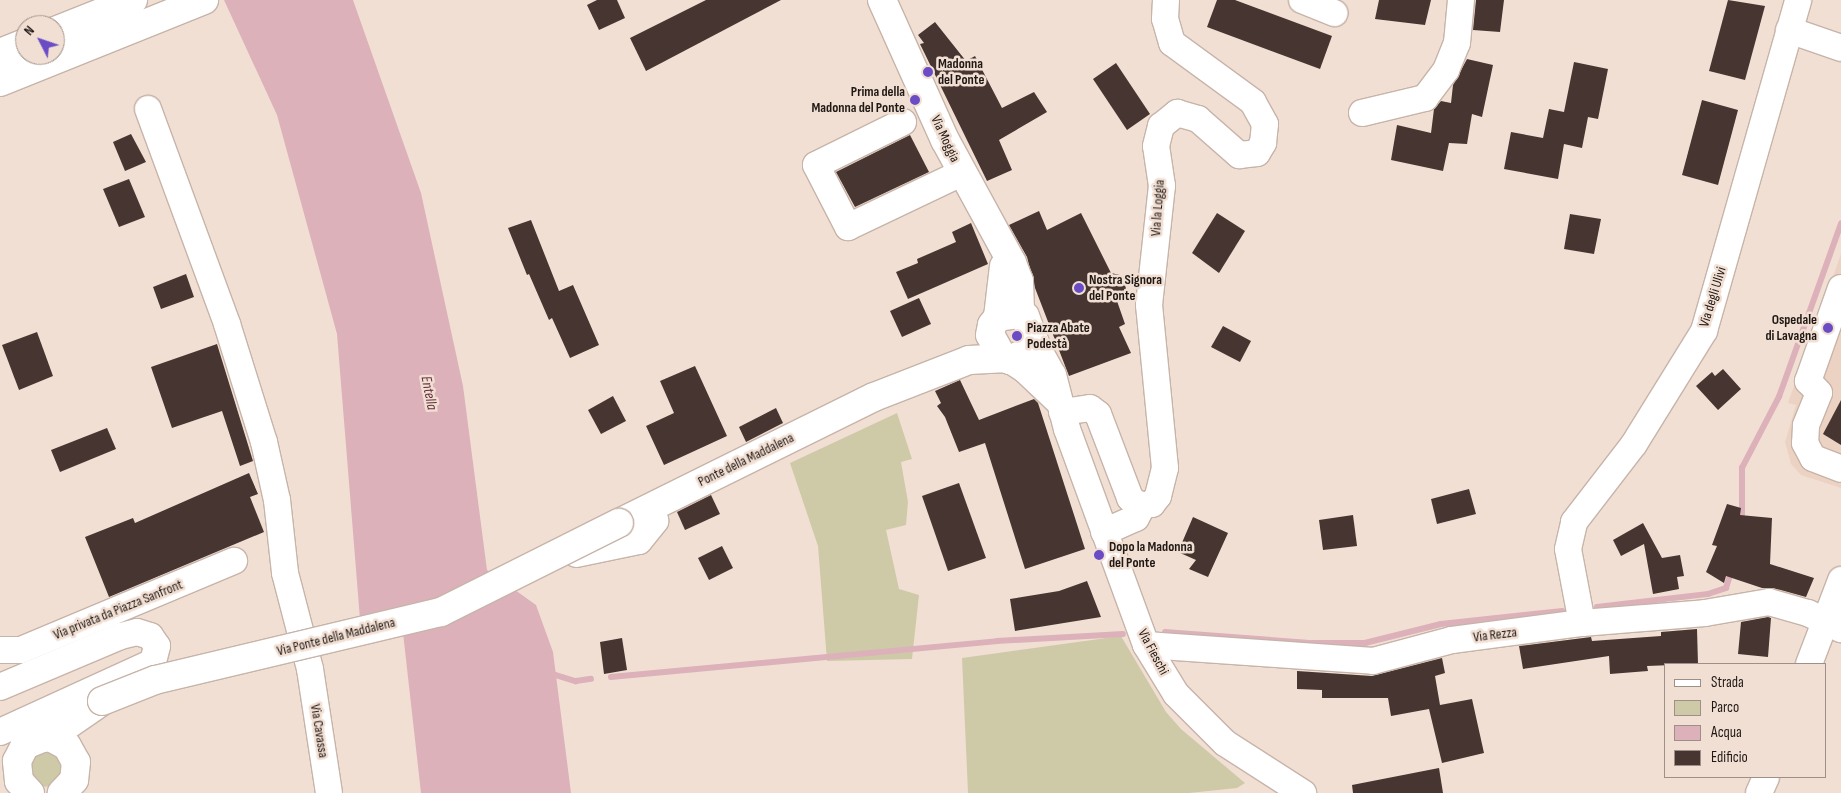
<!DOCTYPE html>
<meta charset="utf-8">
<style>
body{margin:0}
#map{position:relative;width:1841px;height:793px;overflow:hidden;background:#f2dfd3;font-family:"Sofia Sans Condensed",sans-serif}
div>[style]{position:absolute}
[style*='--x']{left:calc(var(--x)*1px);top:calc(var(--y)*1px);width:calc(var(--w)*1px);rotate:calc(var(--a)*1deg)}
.built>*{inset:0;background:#ecd2c2}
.green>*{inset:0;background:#cecaa8}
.water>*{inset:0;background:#dcb1ba}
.stream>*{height:5.5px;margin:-2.75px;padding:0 2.75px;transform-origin:2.75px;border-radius:2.75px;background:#dcb1ba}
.building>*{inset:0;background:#473532}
.roads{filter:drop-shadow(1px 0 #c7b4a9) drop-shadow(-1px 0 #c7b4a9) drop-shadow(0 1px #c7b4a9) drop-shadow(0 -1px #c7b4a9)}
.minor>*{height:26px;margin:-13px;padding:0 13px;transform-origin:13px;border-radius:13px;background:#fff}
.major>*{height:28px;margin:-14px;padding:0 14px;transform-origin:14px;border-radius:14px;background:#fff}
.highway>*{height:28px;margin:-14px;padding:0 14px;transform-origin:14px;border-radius:14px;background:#fff}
.bridges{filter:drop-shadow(1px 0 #c7b4a9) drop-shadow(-1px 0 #c7b4a9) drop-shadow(0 1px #c7b4a9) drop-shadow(0 -1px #c7b4a9)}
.major-bridge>*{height:28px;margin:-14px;padding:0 14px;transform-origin:14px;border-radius:14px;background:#fff}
.dots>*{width:14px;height:14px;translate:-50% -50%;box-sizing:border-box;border:2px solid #f2dfd3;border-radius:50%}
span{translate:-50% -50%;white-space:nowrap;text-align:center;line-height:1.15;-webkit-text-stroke:5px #f2dfd3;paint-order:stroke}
.poi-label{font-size:14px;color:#1f1814;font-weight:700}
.left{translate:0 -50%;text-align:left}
.right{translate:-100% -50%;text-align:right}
.street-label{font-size:14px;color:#1f1814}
.water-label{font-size:15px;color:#622c3b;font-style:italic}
.legend{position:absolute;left:1664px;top:663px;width:162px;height:115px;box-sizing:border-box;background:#f2dfd3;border:1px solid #9e8f87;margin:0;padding:6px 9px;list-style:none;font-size:15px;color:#1f1814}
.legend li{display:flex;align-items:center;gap:10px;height:25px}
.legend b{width:25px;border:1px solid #9e8f87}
.north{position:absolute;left:15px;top:15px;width:50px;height:50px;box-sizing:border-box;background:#f2dfd3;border:1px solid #9e8f87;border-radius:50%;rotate:311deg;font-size:14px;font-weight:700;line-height:20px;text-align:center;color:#1f1814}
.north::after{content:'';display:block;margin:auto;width:18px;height:22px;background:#6a4cc5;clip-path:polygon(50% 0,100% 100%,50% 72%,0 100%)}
</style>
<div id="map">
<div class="built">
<div style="clip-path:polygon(1841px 254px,1841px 488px,1801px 475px,1791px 464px,1785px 442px,1796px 405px,1788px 403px)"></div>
</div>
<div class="green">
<div style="clip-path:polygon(897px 413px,912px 459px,901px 462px,908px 502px,906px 525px,886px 530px,899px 589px,919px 595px,912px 659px,827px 661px,818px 546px,790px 463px)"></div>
<div style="clip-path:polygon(1121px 636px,1166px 712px,1181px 729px,1245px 783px,1237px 788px,1189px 793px,968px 793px,962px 658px)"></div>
<div style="clip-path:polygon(54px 749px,67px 770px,54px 786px,41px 787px,34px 783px,27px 766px,31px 754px)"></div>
</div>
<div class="water">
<div style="clip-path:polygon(224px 0,353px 0,421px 193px,463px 386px,487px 570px,536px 605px,553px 652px,571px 793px,421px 793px,401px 615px,360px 619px,337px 334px,277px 115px)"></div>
</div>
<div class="stream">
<div style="--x:1742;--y:522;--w:54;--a:-90"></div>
<div style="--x:1742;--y:468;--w:80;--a:-62.5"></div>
<div style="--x:1779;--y:397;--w:184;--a:-70.3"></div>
<div style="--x:1597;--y:607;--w:112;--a:-6.7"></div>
<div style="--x:1708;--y:594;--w:19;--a:-18"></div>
<div style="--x:1726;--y:588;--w:19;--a:-72"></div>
<div style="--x:1165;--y:632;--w:148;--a:4.3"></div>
<div style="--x:1313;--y:643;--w:52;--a:0"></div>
<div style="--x:1365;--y:643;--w:78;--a:-14"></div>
<div style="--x:1441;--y:624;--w:122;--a:-6.1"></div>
<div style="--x:549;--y:673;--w:28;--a:17"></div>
<div style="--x:576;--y:681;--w:15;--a:-8"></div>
<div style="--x:611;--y:677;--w:388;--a:-5.3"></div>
<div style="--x:997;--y:641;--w:126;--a:-3.2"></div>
</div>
<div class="building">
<div style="clip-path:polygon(597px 0,617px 0,625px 18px,599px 30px,587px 5px)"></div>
<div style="clip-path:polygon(706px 0,781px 0,646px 71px,630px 38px)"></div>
<div style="clip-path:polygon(1217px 0,1235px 0,1332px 36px,1320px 69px,1207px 27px)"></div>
<div style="clip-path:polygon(1379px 0,1431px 0,1425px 25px,1375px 19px)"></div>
<div style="clip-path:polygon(1476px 0,1504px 0,1500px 32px,1473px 30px)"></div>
<div style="clip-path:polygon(1728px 0,1765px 6px,1745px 80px,1709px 71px)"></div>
<div style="clip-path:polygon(935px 22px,966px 61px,975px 56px,1002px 108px,1034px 92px,1047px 112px,999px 140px,1012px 170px,987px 181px,920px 44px,924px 43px,918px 35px)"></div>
<div style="clip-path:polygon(1467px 59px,1493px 65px,1482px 117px,1472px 114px,1467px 144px,1449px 143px,1443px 171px,1391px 160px,1397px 125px,1431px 133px,1434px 109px,1441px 101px,1451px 103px,1453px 85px)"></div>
<div style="clip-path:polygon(1574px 62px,1608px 69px,1598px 119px,1588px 117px,1582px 148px,1564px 144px,1558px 179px,1504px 169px,1511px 132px,1543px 138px,1549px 109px,1564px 112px)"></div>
<div style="clip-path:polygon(1116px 63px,1150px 114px,1127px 130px,1093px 79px)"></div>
<div style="clip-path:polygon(1702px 100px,1738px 110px,1718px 185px,1682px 175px)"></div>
<div style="clip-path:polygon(131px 134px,146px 162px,125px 171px,113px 142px)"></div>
<div style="clip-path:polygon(910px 135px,929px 172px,855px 207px,836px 172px)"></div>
<div style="clip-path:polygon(129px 179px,145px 217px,119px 227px,103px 189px)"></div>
<div style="clip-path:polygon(1039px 211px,1047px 230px,1081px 213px,1111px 273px,1120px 275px,1125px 285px,1127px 292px,1117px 301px,1125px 324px,1119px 327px,1131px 353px,1069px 376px,1035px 288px,1027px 257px,1009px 225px)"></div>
<div style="clip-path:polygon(1217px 213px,1245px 231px,1219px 273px,1192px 253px)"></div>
<div style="clip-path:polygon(1570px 214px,1601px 219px,1594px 254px,1564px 249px)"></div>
<div style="clip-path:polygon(531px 220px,559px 291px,573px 285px,599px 345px,570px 358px,552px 318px,549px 320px,529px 274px,527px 275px,508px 228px)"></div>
<div style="clip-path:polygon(971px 223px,988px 264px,908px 299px,896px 272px,918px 263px,917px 259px,956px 242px,952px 232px)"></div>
<div style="clip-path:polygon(186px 274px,194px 297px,161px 309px,153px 287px)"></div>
<div style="clip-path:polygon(919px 298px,931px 324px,902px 337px,890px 311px)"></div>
<div style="clip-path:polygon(1223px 326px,1251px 341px,1240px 362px,1211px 347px)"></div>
<div style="clip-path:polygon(37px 332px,53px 376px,19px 390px,2px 345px)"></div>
<div style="clip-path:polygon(217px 344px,253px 461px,240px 466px,222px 411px,172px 428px,151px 367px)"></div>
<div style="clip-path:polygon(695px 366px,727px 436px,664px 465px,646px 426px,674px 413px,660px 381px)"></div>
<div style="clip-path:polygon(1723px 369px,1741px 389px,1718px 410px,1696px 386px,1712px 372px,1715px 376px)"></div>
<div style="clip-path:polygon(960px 380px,979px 420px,1034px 399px,1038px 403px,1085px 549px,1025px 569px,985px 443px,959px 452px,945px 417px,937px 406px,941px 403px,935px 391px)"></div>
<div style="clip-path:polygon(613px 396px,626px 421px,601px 434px,588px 410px)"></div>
<div style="clip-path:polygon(1841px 400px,1841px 445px,1823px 434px)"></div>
<div style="clip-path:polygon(776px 408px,783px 423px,746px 442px,739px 427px)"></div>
<div style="clip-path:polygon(107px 428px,116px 449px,60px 472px,51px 450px)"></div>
<div style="clip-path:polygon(249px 473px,258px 494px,250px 497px,264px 532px,109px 597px,85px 537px,133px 518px,135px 523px)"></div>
<div style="clip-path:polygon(959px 483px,986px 558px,948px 571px,922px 496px)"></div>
<div style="clip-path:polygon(1469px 489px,1476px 514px,1437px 524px,1431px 499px)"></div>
<div style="clip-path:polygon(711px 495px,720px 514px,685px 530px,677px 512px)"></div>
<div style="clip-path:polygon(1727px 504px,1741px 508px,1740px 515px,1772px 518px,1770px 564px,1814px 578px,1806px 597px,1773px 588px,1762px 588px,1726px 576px,1724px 583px,1706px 572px,1717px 546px,1712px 545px)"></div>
<div style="clip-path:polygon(1353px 515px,1357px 546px,1323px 550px,1319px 520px)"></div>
<div style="clip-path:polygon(1193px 517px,1228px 533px,1208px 577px,1189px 569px,1196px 560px,1178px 552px)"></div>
<div style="clip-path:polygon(1643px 523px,1662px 558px,1680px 555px,1684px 576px,1677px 577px,1679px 589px,1653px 594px,1644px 544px,1621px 556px,1613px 540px)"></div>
<div style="clip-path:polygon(722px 546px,733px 568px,709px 580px,698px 558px)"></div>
<div style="clip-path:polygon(1087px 581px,1101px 617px,1015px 631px,1010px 599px,1059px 591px)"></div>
<div style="clip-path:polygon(1768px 617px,1771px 618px,1768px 657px,1738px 654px,1741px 622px)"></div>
<div style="clip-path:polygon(1697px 629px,1698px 664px,1647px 666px,1648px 671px,1610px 674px,1609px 656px,1523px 669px,1519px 646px,1591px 637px,1592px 641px,1661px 636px,1661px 632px)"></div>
<div style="clip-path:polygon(622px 638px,627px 670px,604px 674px,600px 642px)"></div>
<div style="clip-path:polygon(1442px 658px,1445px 673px,1435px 676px,1440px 705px,1472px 699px,1484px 753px,1442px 763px,1429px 709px,1391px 716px,1388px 698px,1322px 698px,1322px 690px,1297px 689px,1297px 671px,1372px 676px)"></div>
<div style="clip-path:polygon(1439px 768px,1443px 793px,1353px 793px,1352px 785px)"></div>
</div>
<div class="roads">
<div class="minor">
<div style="--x:1302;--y:0;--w:35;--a:22"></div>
<div style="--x:1789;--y:30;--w:55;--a:19.1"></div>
<div style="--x:148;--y:109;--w:229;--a:69.8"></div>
<div style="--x:227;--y:324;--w:124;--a:72.6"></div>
<div style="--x:264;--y:442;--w:59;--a:77.4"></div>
<div style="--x:277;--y:500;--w:73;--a:83.7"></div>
<div style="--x:285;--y:573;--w:99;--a:75.4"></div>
<div style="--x:310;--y:669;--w:125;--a:81.3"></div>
<div style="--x:1362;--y:113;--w:65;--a:-13.4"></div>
<div style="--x:1425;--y:98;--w:35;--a:-53"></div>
<div style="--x:1446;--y:70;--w:29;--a:-68"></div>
<div style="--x:1457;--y:43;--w:43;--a:-84.7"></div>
<div style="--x:903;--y:122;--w:97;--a:153.7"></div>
<div style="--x:816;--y:165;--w:70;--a:62.7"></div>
<div style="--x:848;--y:227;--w:125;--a:-25.5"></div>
<div style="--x:1841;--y:288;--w:99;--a:109.5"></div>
<div style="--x:1808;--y:381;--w:16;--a:47"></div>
<div style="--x:1819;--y:393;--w:35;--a:112"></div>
<div style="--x:1806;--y:426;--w:17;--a:93"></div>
<div style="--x:1805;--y:443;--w:17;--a:62"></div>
<div style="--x:1813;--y:458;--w:30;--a:21"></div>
<div style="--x:1035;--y:343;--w:37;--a:61"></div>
<div style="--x:1053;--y:375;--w:56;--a:75.5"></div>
<div style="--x:1067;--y:429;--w:230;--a:69.9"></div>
<div style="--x:1146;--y:645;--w:57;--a:58.5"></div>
<div style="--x:1176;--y:694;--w:69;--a:45"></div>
<div style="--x:1225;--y:743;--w:93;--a:32.7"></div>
<div style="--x:1010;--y:360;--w:17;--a:33"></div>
<div style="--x:1024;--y:369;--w:48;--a:43.3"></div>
<div style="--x:1062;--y:412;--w:28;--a:-8"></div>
<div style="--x:1090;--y:408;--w:10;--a:37"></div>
<div style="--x:1098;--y:414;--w:90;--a:69.1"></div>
<div style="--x:1130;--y:498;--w:12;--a:42"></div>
<div style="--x:1139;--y:506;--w:13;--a:-9"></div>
<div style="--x:1152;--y:504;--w:10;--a:-53"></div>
<div style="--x:1158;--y:496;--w:29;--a:-76"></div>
<div style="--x:1165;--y:468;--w:164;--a:-95.6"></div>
<div style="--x:1149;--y:305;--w:120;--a:-83.8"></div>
<div style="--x:1162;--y:186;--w:40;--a:-98.5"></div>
<div style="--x:1156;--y:146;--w:21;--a:-76"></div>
<div style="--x:1161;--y:126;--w:21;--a:-39"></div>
<div style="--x:1177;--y:113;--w:22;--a:16"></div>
<div style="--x:1198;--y:119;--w:55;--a:41.3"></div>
<div style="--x:1239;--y:155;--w:18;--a:-6"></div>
<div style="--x:1257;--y:153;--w:12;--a:-59"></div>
<div style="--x:1263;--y:143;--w:19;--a:-84"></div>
<div style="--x:1265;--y:124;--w:25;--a:-119"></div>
<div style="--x:1253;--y:102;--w:100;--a:-143.9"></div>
<div style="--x:1172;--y:43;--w:25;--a:-106"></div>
<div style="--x:1165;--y:19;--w:19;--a:-87"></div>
<div style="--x:1104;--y:532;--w:35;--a:-24"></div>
<div style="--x:1136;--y:518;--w:15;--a:-62"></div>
<div style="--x:576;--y:554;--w:64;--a:-11.7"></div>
<div style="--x:639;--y:541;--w:26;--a:-51"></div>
<div style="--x:655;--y:521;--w:14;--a:-102"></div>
<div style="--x:1582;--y:623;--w:75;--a:-100.7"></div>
<div style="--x:1568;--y:549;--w:28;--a:-77"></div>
<div style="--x:1574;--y:522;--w:98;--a:-52.4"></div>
<div style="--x:1634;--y:444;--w:133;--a:-58.2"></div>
<div style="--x:1704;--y:331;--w:344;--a:-74.1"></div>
<div style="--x:1146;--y:645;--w:228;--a:4"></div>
<div style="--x:1373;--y:661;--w:82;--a:-14.9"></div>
<div style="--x:1452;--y:640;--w:131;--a:-7.5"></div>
<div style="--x:1582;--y:623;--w:123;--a:-4.6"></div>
<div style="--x:1705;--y:613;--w:65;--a:-9.8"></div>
<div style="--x:1769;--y:602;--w:41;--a:15.8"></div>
<div style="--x:1808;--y:613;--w:37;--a:26"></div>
<div style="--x:0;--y:650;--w:21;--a:0"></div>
<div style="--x:21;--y:650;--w:231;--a:-22.7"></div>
<div style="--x:1809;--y:664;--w:90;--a:-69.1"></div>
<div style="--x:0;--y:687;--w:131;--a:-22.9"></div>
<div style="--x:121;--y:636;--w:16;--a:-14"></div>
<div style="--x:137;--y:632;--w:14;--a:17"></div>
<div style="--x:150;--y:636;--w:12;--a:55"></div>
<div style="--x:157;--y:646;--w:16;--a:104"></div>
<div style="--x:153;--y:662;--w:168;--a:155.4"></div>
<div style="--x:1759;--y:793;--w:17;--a:-66"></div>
</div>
<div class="major">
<div style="--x:882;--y:0;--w:154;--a:65.8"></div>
<div style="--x:945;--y:140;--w:140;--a:61.4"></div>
<div style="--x:1012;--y:263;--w:19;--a:69"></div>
<div style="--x:1019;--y:281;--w:33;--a:88"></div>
<div style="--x:998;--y:317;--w:22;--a:-8"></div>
<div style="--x:1020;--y:314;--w:5;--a:22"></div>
<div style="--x:1025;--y:316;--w:29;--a:70"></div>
<div style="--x:1035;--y:343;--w:11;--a:131"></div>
<div style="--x:1028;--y:351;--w:20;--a:153"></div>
<div style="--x:1010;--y:360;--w:7;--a:-164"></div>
<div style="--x:1003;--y:358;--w:26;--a:-119"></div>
<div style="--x:990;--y:335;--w:10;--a:-79"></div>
<div style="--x:992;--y:325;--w:10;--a:-53"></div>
<div style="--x:998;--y:317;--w:51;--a:-83.3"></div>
<div style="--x:619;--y:523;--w:284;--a:-26.3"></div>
<div style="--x:874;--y:397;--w:102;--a:-21.3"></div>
<div style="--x:969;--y:360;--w:34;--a:-3"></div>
<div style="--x:50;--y:737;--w:63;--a:-34.7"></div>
<div style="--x:30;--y:793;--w:16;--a:-133"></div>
<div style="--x:19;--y:781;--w:20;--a:-96"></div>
<div style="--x:17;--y:761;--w:18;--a:-63"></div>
<div style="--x:25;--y:745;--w:18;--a:-22"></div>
<div style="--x:42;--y:738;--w:8;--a:-7"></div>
<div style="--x:50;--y:737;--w:19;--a:28"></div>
<div style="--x:67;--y:746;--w:18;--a:61"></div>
<div style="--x:76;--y:762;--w:18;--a:96"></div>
<div style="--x:74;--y:780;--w:18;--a:133"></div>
</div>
<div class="highway">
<div style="--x:55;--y:31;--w:84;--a:-21.7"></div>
<div style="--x:0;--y:53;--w:27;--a:-22"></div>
<div style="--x:0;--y:82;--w:220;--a:-21.9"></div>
</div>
</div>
<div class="bridges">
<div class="major-bridge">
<div style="--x:102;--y:701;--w:57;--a:-21.6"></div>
<div style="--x:155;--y:680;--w:294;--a:-13.4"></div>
<div style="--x:441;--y:612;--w:199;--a:-26.6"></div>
</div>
</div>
<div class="dots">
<div style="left:928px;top:72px;background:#6a4cc5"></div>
<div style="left:915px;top:100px;background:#6a4cc5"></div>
<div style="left:1079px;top:288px;background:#6a4cc5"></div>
<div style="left:1828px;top:328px;background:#6a4cc5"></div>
<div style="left:1017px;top:336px;background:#6a4cc5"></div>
<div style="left:1099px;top:555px;background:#6a4cc5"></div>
</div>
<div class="poi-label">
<span class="left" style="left:938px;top:72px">Madonna<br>del Ponte</span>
<span class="right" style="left:905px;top:100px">Prima della<br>Madonna del Ponte</span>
<span class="left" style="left:1089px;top:288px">Nostra Signora<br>del Ponte</span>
<span class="right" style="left:1817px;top:328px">Ospedale<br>di Lavagna</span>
<span class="left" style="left:1027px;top:336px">Piazza Abate<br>Podestà</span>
<span class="left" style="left:1109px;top:555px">Dopo la Madonna<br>del Ponte</span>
</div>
<div class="street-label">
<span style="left:945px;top:139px;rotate:65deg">Via Moggia</span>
<span style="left:1158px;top:208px;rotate:-86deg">Via la Loggia</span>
<span style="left:1713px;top:297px;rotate:-73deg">Via degli Ulivi</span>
<span style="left:746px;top:460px;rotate:-26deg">Ponte della Maddalena</span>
<span style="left:118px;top:610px;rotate:-22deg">Via privata da Piazza Sanfront</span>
<span style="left:1495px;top:635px;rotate:-7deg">Via Rezza</span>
<span style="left:336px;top:637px;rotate:-14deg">Via Ponte della Maddalena</span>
<span style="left:1153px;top:652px;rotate:62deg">Via Fieschi</span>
<span style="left:319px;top:731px;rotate:81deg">Via Cavassa</span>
</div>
<div class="water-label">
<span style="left:429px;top:393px;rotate:79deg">Entella</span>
</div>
<ul class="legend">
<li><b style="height:6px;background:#fff"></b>Strada</li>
<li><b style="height:14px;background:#cecaa8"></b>Parco</li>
<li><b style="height:14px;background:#dcb1ba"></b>Acqua</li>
<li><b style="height:14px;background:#473532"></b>Edificio</li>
</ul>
<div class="north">N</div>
</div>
